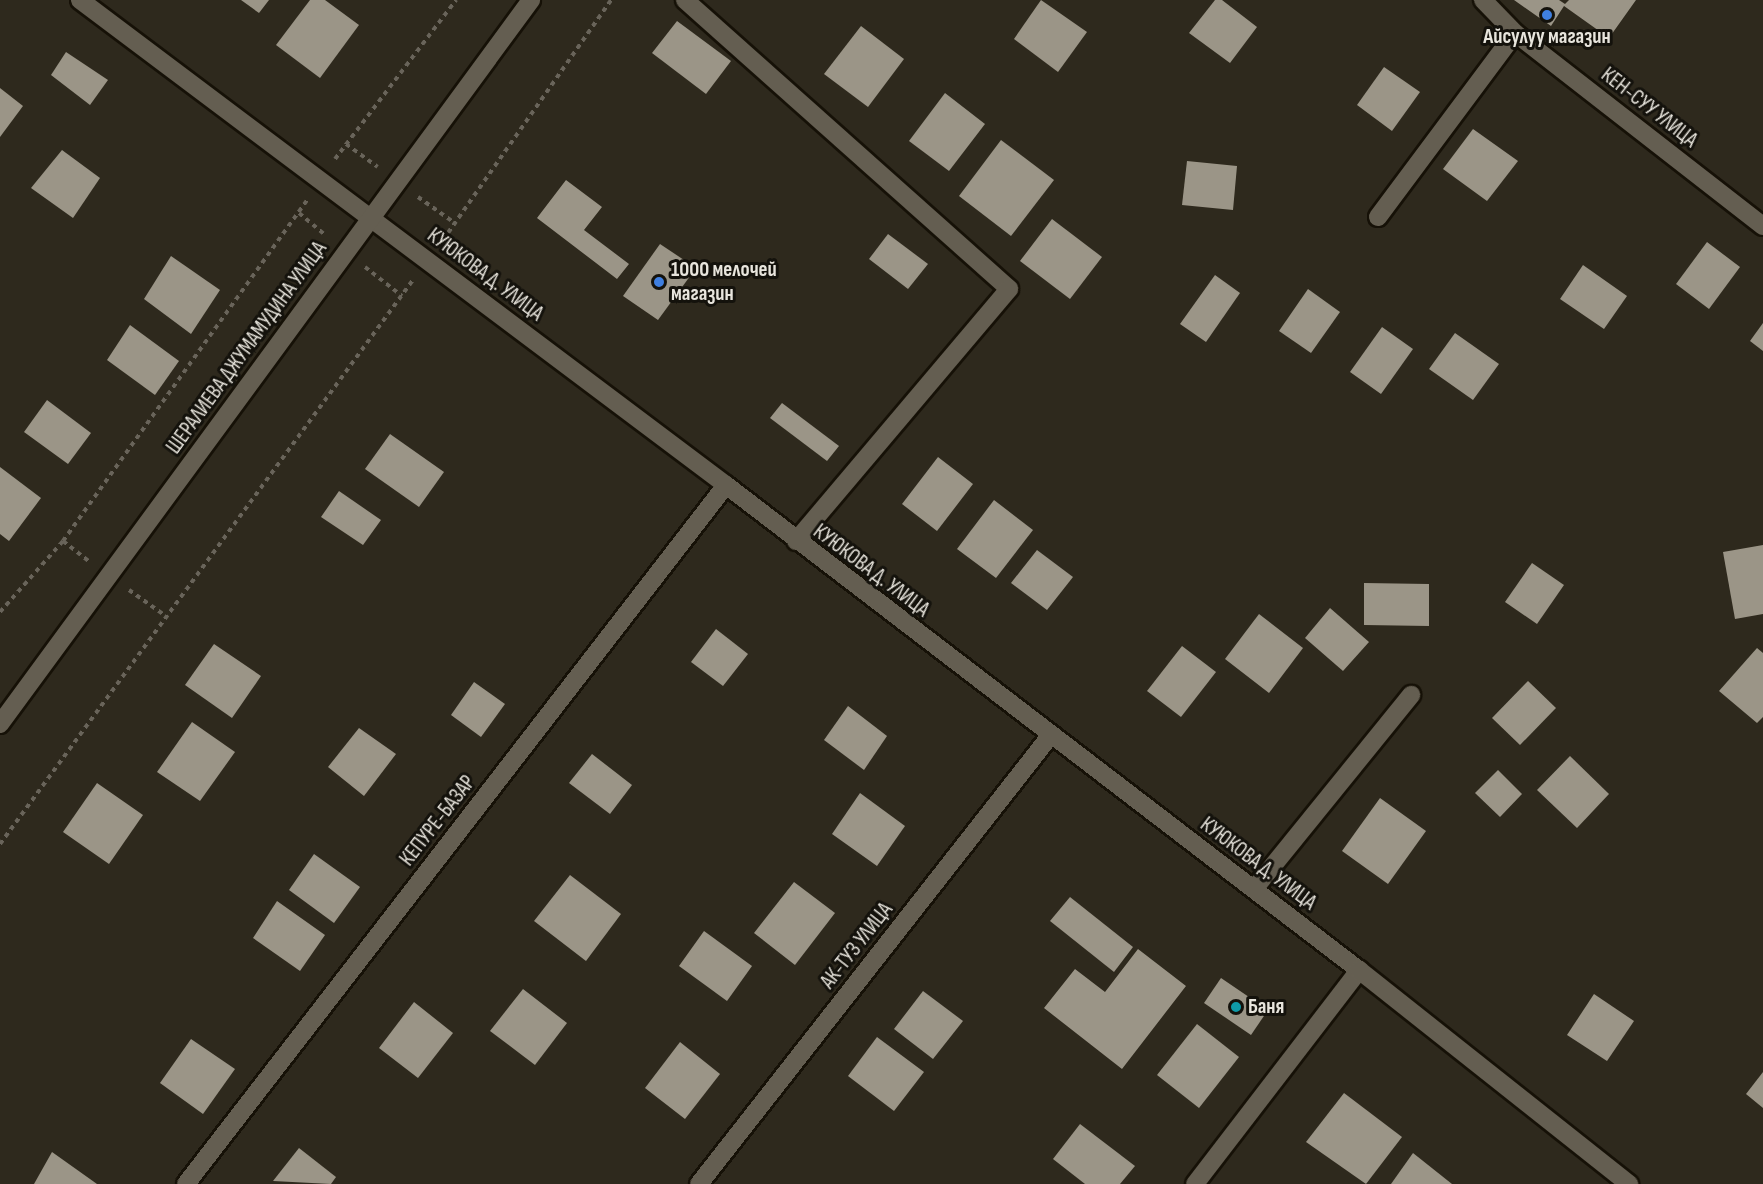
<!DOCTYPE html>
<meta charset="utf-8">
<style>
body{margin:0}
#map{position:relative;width:1763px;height:1184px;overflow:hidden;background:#2e291d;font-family:"Sofia Sans Condensed",sans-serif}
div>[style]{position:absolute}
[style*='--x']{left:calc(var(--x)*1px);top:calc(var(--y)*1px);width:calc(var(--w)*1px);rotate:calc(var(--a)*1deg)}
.building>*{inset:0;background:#9b9587}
.path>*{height:4px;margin-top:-2px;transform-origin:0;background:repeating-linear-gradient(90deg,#69645a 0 4.5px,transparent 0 9px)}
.roads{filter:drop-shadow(2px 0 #161107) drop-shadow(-2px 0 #161107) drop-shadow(0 2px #161107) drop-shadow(0 -2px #161107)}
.street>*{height:18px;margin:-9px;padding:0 9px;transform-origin:9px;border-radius:9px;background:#645e51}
.secondary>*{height:18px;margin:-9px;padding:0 9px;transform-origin:9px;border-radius:9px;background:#645e51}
.dots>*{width:16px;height:16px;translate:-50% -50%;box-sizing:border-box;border:3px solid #14120c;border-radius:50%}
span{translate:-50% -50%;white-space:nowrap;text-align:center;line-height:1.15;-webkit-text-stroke:6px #14120c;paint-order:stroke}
.poi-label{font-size:21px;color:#e8e5dd;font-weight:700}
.left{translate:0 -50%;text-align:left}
.street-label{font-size:21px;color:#e8e5dd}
</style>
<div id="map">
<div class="building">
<div style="clip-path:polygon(241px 0,269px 0,259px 13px)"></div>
<div style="clip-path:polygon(310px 0,325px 0,359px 25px,320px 78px,276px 45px)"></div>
<div style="clip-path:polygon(1041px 0,1087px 32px,1058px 72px,1014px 39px)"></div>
<div style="clip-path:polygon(1215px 0,1222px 0,1257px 27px,1230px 63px,1189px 33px)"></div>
<div style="clip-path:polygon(1514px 0,1559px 0,1565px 4px,1569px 0,1636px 0,1609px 38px,1564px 6px,1551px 26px)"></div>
<div style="clip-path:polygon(677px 21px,731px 61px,706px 94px,652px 53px)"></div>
<div style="clip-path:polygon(861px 26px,904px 59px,868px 107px,824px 74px)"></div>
<div style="clip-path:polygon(66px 52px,108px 80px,90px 105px,51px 75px)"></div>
<div style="clip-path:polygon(1384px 67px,1420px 92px,1392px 131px,1357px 105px)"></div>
<div style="clip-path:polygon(0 88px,23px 106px,0 137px)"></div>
<div style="clip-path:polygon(945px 93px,985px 124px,949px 171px,909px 141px)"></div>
<div style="clip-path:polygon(1473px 129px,1518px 161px,1487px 201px,1443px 169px)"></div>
<div style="clip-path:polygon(1001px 140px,1054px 180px,1011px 236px,959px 196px)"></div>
<div style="clip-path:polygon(62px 150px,100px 178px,73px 218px,31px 188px)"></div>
<div style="clip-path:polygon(1187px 161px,1237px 166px,1233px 210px,1182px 205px)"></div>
<div style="clip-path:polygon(566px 180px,602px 207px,584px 230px,629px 264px,617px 279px,537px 218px)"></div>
<div style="clip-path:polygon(1052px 219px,1102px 257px,1070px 299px,1020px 261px)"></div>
<div style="clip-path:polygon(888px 234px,928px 264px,908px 289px,869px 259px)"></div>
<div style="clip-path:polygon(1707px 242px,1740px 267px,1709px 309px,1676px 284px)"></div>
<div style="clip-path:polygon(660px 244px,696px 268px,658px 320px,623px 296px)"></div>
<div style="clip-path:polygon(171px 256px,220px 290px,191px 334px,144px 299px)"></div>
<div style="clip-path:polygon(1583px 265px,1627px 296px,1604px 329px,1560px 299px)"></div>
<div style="clip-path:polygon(1215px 275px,1240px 293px,1206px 342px,1180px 324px)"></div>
<div style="clip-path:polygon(1308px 289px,1340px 312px,1311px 353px,1279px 331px)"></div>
<div style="clip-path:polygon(1763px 323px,1763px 351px,1750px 341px)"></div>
<div style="clip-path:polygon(130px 325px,179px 361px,155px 395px,107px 360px)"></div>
<div style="clip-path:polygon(1382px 327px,1413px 349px,1381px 394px,1350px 372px)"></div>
<div style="clip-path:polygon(1455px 333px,1499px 364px,1473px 400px,1429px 369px)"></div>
<div style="clip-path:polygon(47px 400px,91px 433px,68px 464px,24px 432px)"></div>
<div style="clip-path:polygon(782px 403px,839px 446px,827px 461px,770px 418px)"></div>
<div style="clip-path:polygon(390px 434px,444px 472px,419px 507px,365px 469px)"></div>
<div style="clip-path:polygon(938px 457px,973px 484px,937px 531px,902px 504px)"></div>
<div style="clip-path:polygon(0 467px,41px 498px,9px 541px,0 534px)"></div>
<div style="clip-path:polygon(339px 491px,381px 520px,363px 545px,321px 517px)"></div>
<div style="clip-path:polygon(994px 500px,1033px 530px,996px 578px,957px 549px)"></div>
<div style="clip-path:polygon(1763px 545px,1763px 614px,1735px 619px,1723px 552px)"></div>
<div style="clip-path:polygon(1037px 550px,1073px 577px,1047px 610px,1011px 583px)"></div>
<div style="clip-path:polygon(1532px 563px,1564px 585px,1537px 624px,1505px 602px)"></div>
<div style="clip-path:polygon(1364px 583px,1429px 584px,1429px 626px,1364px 625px)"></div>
<div style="clip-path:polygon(1330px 608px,1369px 642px,1343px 671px,1305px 638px)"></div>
<div style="clip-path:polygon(1259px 614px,1303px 648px,1269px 693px,1225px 659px)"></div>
<div style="clip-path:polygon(716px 629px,748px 654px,723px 686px,691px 662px)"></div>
<div style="clip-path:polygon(214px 644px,261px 676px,232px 718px,185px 685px)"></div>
<div style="clip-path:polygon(1182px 646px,1216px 672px,1181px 717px,1147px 691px)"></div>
<div style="clip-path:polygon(1757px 648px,1763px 653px,1763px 717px,1757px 723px,1719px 691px)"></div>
<div style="clip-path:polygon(1528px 681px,1556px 708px,1520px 745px,1492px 718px)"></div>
<div style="clip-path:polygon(474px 682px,505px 704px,481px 737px,451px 715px)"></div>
<div style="clip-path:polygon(848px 706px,887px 736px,864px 770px,824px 740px)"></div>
<div style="clip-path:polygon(192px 722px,235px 752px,200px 801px,157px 772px)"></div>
<div style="clip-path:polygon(359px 728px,396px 754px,364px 796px,328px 767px)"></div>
<div style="clip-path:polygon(592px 754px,632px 785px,610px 814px,569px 783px)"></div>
<div style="clip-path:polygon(1570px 756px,1609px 794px,1577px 828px,1537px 790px)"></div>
<div style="clip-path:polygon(1498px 770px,1522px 794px,1500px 817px,1475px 793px)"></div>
<div style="clip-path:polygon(97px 783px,143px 815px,109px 864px,63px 832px)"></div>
<div style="clip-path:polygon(860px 793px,905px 826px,877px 866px,832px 834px)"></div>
<div style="clip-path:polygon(1380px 798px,1426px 831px,1388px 884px,1342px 851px)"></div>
<div style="clip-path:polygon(314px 854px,360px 887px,334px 923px,289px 890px)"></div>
<div style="clip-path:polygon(570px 875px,621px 914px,586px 961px,534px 921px)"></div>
<div style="clip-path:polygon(794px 882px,835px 913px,795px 965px,754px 933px)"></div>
<div style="clip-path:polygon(1070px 897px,1133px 947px,1114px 972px,1050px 921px)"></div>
<div style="clip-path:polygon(277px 901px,325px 935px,300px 971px,253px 938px)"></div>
<div style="clip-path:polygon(704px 931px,752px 966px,727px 1001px,679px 966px)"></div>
<div style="clip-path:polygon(1138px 949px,1186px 986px,1122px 1069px,1044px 1008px,1075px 969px,1105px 992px)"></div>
<div style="clip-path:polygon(1221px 978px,1268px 1010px,1251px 1035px,1204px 1003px)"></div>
<div style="clip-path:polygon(523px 989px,567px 1023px,535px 1065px,490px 1031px)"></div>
<div style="clip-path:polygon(923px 991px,963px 1021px,933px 1059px,894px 1029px)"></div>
<div style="clip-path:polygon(1594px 994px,1634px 1021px,1607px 1061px,1567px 1035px)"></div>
<div style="clip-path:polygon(414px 1002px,453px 1033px,418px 1078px,379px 1048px)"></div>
<div style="clip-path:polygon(1197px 1024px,1239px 1057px,1199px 1108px,1157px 1075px)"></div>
<div style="clip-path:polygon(877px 1037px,924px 1072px,894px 1111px,848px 1076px)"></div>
<div style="clip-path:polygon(191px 1039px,235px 1069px,203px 1114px,160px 1083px)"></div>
<div style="clip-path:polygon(680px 1042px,720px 1074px,685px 1119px,645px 1088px)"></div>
<div style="clip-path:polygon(1763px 1072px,1763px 1108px,1746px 1094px)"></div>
<div style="clip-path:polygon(1344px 1093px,1402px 1137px,1366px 1184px,1306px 1142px)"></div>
<div style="clip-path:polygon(1080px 1124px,1135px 1166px,1120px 1184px,1085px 1184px,1053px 1159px)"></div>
<div style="clip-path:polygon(299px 1148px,336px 1177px,331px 1184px,273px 1181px)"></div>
<div style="clip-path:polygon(52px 1152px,97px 1184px,34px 1184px)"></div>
<div style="clip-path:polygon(1413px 1153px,1452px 1184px,1391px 1184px)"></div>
</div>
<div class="path">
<div style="--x:346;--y:144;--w:39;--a:36"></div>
<div style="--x:335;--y:159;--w:200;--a:-52.7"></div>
<div style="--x:418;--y:197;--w:47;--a:35.4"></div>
<div style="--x:299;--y:213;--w:35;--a:40"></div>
<div style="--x:443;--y:240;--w:293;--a:-55"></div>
<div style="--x:365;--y:267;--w:47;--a:38.1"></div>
<div style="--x:63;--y:541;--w:33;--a:38"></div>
<div style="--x:129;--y:590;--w:47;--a:35.4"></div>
<div style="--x:0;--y:612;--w:95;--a:-48.4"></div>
<div style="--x:63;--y:541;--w:419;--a:-54.4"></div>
<div style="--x:0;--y:844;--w:699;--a:-53.79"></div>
</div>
<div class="roads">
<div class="street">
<div style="--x:685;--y:0;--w:434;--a:41.7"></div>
<div style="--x:1009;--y:289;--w:330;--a:130.2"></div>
<div style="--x:1483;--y:0;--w:46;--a:45.9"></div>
<div style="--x:1515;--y:33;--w:314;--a:37.9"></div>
<div style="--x:1378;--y:217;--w:229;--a:-53.3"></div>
<div style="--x:1254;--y:889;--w:250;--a:-51"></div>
<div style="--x:186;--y:1184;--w:883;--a:-52.31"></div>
<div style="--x:699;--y:1184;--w:569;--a:-51.92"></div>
<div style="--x:1195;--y:1184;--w:270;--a:-52.5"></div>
</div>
<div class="secondary">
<div style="--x:80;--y:0;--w:808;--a:36.9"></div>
<div style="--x:726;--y:485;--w:797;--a:37.46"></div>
<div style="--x:1359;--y:970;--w:345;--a:38.4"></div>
<div style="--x:0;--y:724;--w:898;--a:-53.74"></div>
</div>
</div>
<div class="dots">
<div style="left:1547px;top:15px;background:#3f7fe0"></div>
<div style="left:659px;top:282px;background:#3f7fe0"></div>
<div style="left:1236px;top:1007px;background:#0f9aa8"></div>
</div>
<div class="poi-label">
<span style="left:1547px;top:37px">Айсулуу магазин</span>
<span class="left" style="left:671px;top:282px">1000 мелочей<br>магазин</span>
<span class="left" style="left:1248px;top:1007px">Баня</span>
</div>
<div class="street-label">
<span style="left:1649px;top:108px;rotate:38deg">КЕН-СУУ УЛИЦА</span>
<span style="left:485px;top:275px;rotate:37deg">КУЮКОВА Д. УЛИЦА</span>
<span style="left:247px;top:348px;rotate:-54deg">ШЕРАЛИЕВА ДЖУМАМУДИНА УЛИЦА</span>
<span style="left:871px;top:571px;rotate:37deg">КУЮКОВА Д. УЛИЦА</span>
<span style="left:438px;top:821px;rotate:-52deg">КЕПУРЕ-БАЗАР</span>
<span style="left:1258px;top:864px;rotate:37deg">КУЮКОВА Д. УЛИЦА</span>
<span style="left:857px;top:946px;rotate:-52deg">АК-ТУЗ УЛИЦА</span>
</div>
</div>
